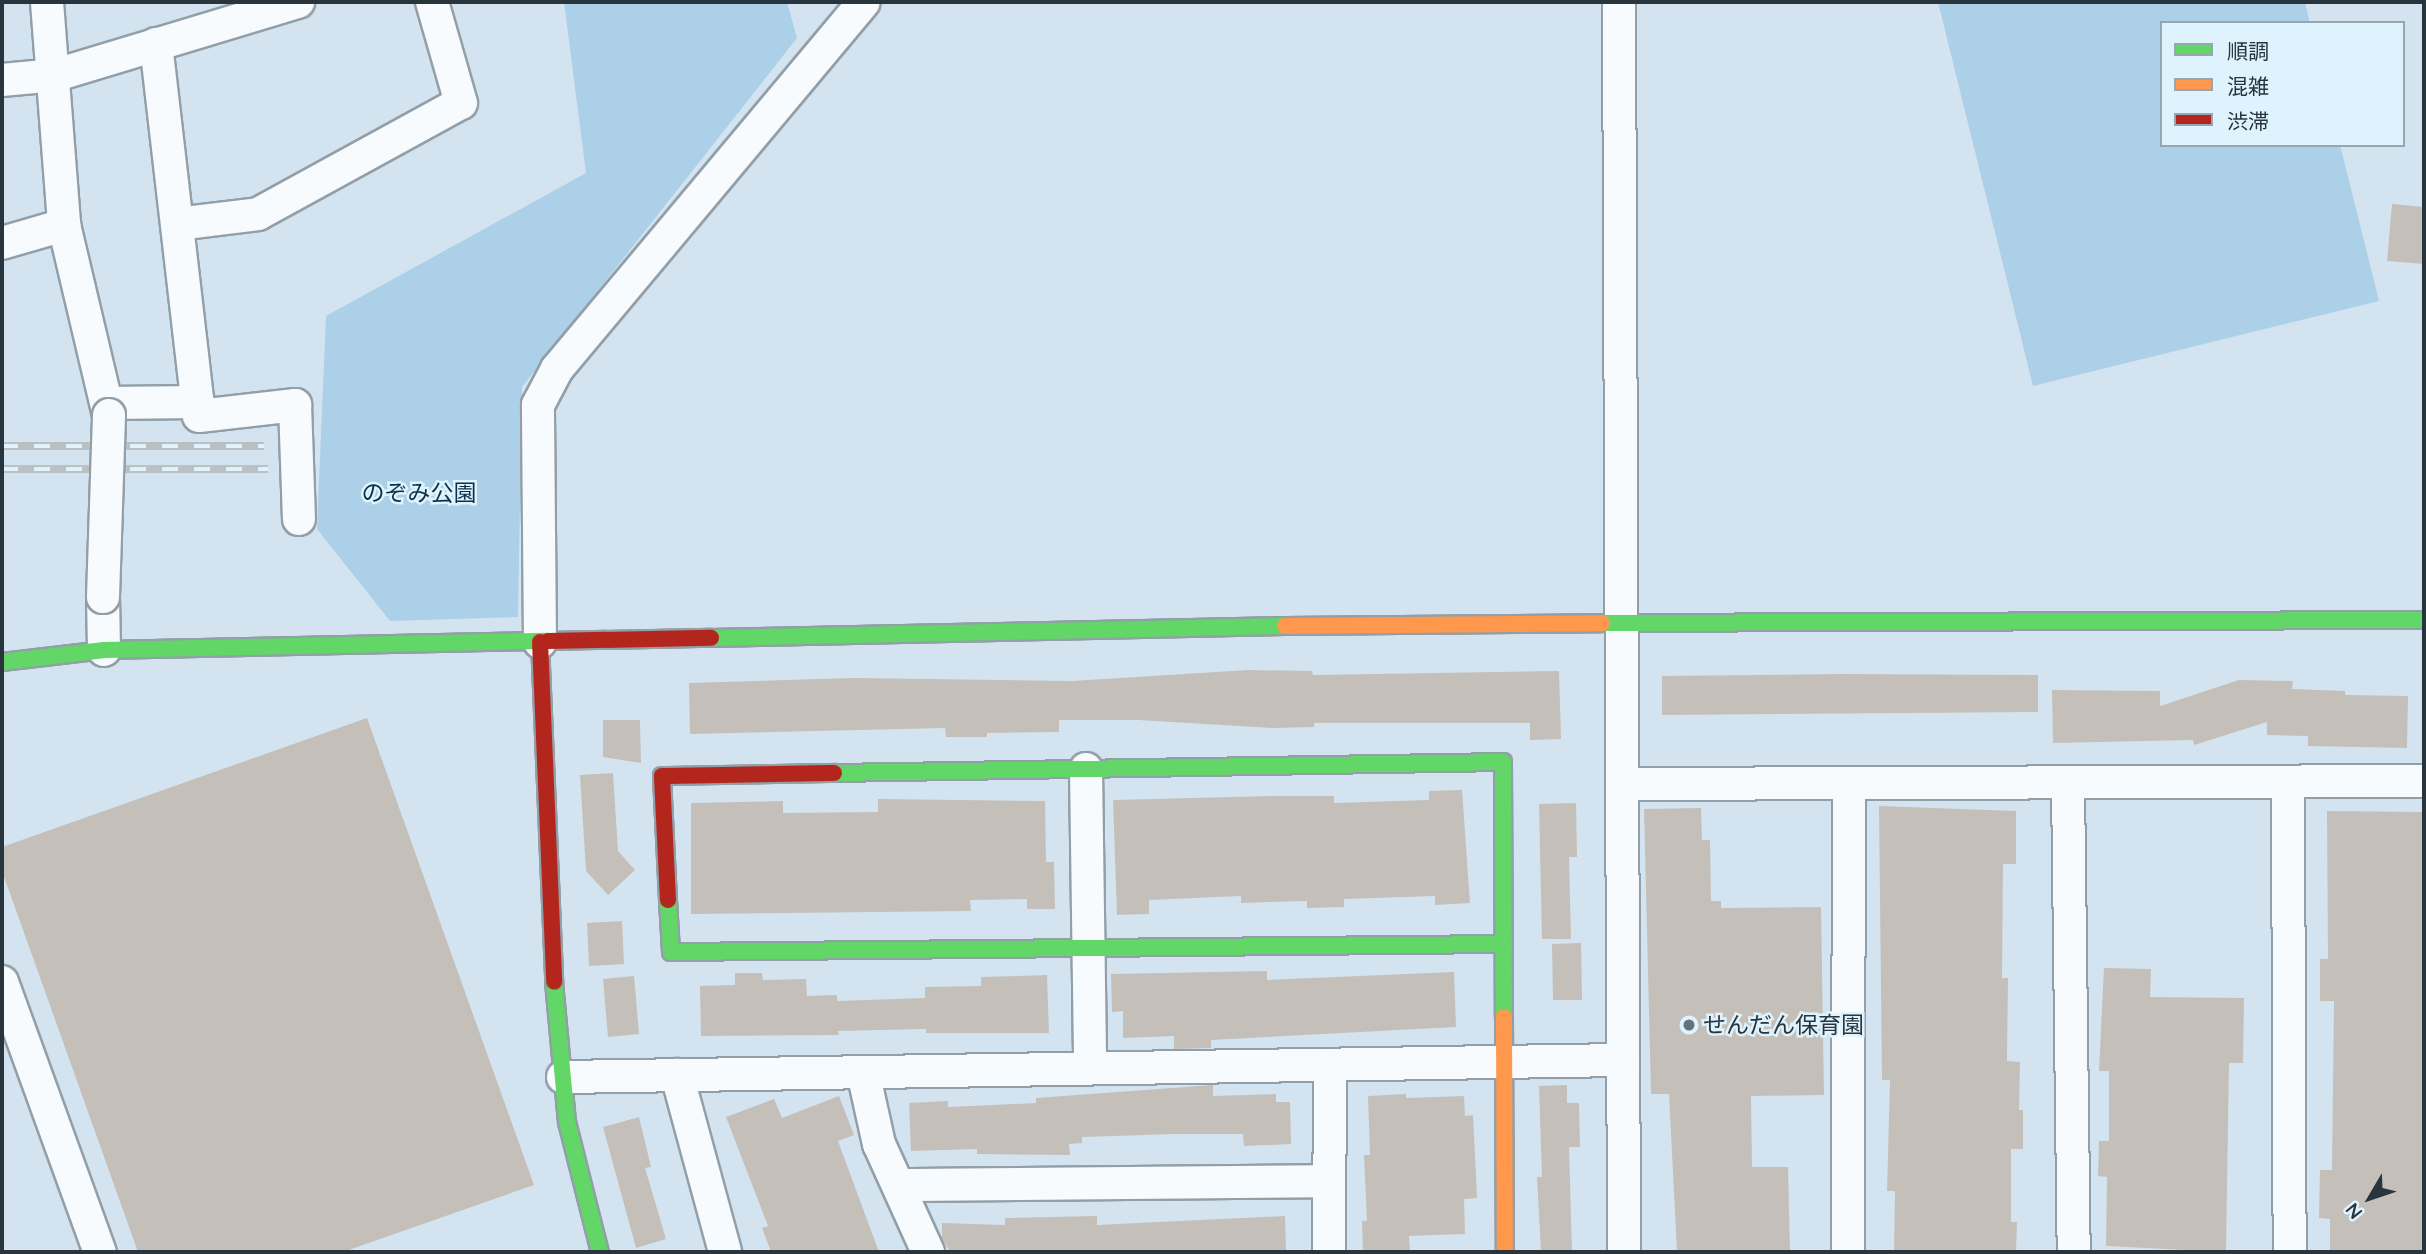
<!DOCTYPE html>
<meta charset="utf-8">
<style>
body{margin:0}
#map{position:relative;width:2426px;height:1254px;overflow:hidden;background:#d3e4f0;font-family:Quicksand,"Noto Sans JP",sans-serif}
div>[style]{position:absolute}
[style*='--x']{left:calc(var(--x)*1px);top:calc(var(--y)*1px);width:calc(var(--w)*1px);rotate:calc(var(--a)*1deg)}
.green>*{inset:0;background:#abd0e8}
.building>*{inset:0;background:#c4c0b9}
.roads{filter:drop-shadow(2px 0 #929fa8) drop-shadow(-2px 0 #929fa8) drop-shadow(0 2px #929fa8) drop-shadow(0 -2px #929fa8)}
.street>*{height:32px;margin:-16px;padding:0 16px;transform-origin:16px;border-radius:16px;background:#f8fbfd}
.fast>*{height:16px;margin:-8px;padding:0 8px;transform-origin:8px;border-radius:8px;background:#63d668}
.slow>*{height:16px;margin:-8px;padding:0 8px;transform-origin:8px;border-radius:8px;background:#ff974d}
.jam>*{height:16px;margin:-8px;padding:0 8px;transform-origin:8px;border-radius:8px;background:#b3261e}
.rail>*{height:8px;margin-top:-4px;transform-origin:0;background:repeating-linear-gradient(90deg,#dff3ff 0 16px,#bcc0c3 0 32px);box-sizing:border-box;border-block:2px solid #bcc0c3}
.bridges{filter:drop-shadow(2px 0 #929fa8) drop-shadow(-2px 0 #929fa8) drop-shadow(0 2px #929fa8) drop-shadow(0 -2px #929fa8)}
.street-bridge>*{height:32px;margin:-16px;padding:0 16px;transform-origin:16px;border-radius:16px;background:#f8fbfd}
.dots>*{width:19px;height:19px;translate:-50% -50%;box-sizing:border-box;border:4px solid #dff3ff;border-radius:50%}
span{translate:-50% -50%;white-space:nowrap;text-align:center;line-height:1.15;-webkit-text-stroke:5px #dff3ff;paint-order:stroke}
.park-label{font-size:23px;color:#093044}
.poi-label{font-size:23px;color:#29353d}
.left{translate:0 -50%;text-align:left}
.frame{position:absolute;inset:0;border:4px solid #29353d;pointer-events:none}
.legend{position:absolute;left:2160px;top:21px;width:245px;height:126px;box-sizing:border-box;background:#dff3ff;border:2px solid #96a7b1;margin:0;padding:9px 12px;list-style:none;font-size:21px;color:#29353d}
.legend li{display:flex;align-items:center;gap:14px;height:35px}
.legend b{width:35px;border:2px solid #96a7b1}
.north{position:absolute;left:2335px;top:1163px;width:70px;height:70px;-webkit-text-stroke:5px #dff3ff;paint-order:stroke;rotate:231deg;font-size:19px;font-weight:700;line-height:28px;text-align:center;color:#29353d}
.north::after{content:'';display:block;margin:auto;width:24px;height:32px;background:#29353d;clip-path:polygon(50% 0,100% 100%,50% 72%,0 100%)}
</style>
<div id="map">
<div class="green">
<div style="clip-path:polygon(564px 2px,787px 2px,797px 38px,522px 387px,518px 617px,390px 621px,317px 529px,326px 316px,586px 173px)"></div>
<div style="clip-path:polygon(1938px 2px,2305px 2px,2310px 23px,2162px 23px,2162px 145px,2340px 145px,2379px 301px,2033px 386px)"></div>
</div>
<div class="building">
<div style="clip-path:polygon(2392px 204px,2424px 207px,2424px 264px,2387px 261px)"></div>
<div style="clip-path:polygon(1248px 670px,1312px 671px,1313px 675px,1559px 671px,1561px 739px,1530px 740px,1530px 723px,1314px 723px,1314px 727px,1273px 728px,1138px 720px,1059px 720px,1059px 732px,987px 733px,987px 737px,946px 737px,945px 728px,690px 734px,689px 683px,853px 678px,1072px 681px)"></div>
<div style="clip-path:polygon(1843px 674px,2038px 675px,2038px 712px,1662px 715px,1662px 676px)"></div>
<div style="clip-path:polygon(2239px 680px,2293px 681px,2292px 689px,2345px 691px,2345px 695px,2408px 696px,2407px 748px,2308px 746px,2308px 736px,2267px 735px,2267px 722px,2194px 745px,2193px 740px,2053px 743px,2052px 690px,2160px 691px,2160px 706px)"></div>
<div style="clip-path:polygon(367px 718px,534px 1185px,343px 1252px,138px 1252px,2px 871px,2px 847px)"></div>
<div style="clip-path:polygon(603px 720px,640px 720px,641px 763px,603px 757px)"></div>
<div style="clip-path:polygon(613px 773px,618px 851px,635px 870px,608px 895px,586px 871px,580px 775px)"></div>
<div style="clip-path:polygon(1462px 790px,1470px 903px,1435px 905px,1435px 896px,1344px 899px,1344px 907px,1307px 908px,1307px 901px,1241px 903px,1241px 896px,1149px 900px,1149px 914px,1117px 915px,1113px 800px,1271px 796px,1334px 796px,1334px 803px,1429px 800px,1429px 791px)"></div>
<div style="clip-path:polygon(878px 799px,1045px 801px,1046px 862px,1054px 862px,1055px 909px,1027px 909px,1027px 899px,970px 900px,971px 911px,691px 914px,691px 803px,783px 801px,783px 813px,878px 812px)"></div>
<div style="clip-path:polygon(1576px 803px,1577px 857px,1569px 857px,1571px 939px,1542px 939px,1539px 804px)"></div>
<div style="clip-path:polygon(1879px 806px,2016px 811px,2016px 864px,2003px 864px,2002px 978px,2008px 978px,2007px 1061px,2020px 1062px,2019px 1110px,2023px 1110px,2023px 1149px,2011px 1149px,2011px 1222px,2017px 1222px,2016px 1252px,1894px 1252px,1895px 1191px,1887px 1191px,1890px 1080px,1882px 1080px)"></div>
<div style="clip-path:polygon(1701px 808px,1702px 840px,1710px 840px,1711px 901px,1721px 901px,1721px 908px,1821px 907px,1824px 1095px,1751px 1096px,1752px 1167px,1788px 1167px,1790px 1252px,1677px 1252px,1669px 1094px,1651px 1094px,1644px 809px)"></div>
<div style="clip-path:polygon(2327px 811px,2424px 812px,2424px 1252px,2330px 1252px,2330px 1219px,2319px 1218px,2320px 1170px,2332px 1170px,2334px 1001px,2320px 1001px,2320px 959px,2328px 959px)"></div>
<div style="clip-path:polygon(622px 921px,624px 964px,589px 966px,587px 923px)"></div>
<div style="clip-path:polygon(1581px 943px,1582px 1000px,1553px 1000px,1552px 944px)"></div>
<div style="clip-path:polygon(2104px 968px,2151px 969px,2150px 997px,2244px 998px,2243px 1063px,2229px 1063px,2226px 1252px,2106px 1246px,2107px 1177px,2098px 1176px,2099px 1141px,2109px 1141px,2109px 1071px,2099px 1071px)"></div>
<div style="clip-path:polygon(1267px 971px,1267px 980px,1454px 972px,1456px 1027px,1211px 1040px,1211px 1048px,1174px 1049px,1174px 1036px,1123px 1038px,1123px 1011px,1112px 1012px,1111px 974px)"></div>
<div style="clip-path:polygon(735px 973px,762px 973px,763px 980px,806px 979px,807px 996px,837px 995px,837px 1001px,925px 998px,925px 987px,981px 986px,981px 977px,1047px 975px,1049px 1033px,926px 1033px,926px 1029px,838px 1031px,839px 1035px,701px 1036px,700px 986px,735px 985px)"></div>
<div style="clip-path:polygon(634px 976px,639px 1034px,608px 1037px,603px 979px)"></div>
<div style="clip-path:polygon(1213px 1085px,1213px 1096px,1276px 1094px,1276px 1102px,1290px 1102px,1291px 1144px,1244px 1146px,1243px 1134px,1175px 1134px,1082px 1137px,1082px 1143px,1069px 1144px,1070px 1155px,977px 1154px,977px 1149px,911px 1151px,909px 1103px,948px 1101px,948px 1107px,1036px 1103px,1036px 1098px)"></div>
<div style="clip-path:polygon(1567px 1085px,1567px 1103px,1579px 1103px,1580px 1147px,1569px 1147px,1572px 1252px,1541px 1252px,1537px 1177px,1542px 1177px,1539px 1086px)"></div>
<div style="clip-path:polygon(1406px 1094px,1406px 1098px,1464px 1096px,1465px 1116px,1473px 1115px,1477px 1198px,1464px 1199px,1465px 1234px,1409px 1236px,1410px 1252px,1363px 1252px,1362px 1221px,1367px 1221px,1364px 1155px,1370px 1155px,1368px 1096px)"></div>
<div style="clip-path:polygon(839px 1096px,854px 1135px,838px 1141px,879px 1252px,771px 1252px,762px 1228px,768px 1226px,726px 1117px,774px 1099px,782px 1118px)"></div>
<div style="clip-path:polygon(639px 1117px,651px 1167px,645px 1168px,666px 1239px,636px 1248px,603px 1127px)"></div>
<div style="clip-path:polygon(1097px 1216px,1097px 1225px,1285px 1216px,1286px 1252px,950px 1252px,942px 1238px,942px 1223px,1005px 1225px,1005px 1218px)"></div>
</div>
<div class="roads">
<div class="street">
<div style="--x:47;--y:2;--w:224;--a:85.6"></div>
<div style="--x:64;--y:225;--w:195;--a:76.7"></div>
<div style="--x:1619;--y:2;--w:1250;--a:89.77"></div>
<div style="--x:156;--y:44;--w:374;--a:83.4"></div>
<div style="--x:199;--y:416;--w:97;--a:-6.5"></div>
<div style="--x:295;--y:405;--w:114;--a:88"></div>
<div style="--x:2;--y:80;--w:54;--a:-5.3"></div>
<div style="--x:56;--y:75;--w:253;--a:-16.8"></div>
<div style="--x:177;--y:224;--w:82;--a:-7"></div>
<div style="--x:258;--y:214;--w:231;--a:-28.7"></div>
<div style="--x:461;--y:103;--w:105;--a:-106"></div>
<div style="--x:2;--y:243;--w:65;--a:-16.2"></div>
<div style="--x:107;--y:403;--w:91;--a:-0.6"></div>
<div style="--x:103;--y:597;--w:53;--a:88.9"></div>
<div style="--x:540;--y:642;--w:237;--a:-90.5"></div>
<div style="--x:538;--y:405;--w:41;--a:-62.2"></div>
<div style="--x:557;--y:369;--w:478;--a:-50.1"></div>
<div style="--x:1086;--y:769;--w:299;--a:89.2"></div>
<div style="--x:2288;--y:782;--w:470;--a:89.8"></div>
<div style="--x:2068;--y:783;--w:469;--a:89.3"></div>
<div style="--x:1622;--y:784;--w:802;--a:-0.21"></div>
<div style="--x:2;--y:982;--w:287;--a:70.1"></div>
<div style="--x:863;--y:1072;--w:74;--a:77.5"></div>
<div style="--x:879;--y:1144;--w:119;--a:65.6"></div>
<div style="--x:677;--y:1075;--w:183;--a:74.8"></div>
<div style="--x:563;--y:1077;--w:1060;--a:-0.92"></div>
<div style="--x:899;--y:1185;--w:430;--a:-0.5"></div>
<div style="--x:1329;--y:1252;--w:187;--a:-89.7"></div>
<div style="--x:1848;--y:1252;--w:469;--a:-89.9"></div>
</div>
<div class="fast">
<div style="--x:1602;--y:623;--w:822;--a:-0.21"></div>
<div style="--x:711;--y:638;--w:574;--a:-1.2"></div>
<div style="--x:2;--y:662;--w:103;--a:-6.7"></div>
<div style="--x:104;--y:650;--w:444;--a:-1.2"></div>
<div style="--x:834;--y:773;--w:669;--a:-0.94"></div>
<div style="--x:1503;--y:762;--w:255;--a:89.8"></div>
<div style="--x:668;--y:900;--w:52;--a:86.7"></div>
<div style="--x:671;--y:952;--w:833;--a:-0.55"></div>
<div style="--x:554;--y:982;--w:141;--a:84.7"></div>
<div style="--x:567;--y:1122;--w:134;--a:75.8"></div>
</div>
<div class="slow">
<div style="--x:1285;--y:626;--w:317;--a:-0.5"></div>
<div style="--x:1504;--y:1017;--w:235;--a:89.8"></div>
</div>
<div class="jam">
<div style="--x:548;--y:641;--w:163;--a:-1.1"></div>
<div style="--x:540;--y:642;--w:340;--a:87.6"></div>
<div style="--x:668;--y:900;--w:124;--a:-92.8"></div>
<div style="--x:662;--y:776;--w:172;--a:-1"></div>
</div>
</div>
<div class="rail">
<div style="--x:2;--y:446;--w:262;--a:0"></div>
<div style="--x:2;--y:469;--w:266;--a:0"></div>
</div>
<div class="bridges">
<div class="street-bridge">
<div style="--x:103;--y:597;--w:182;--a:-88.1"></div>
</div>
</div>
<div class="dots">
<div style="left:1689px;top:1025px;background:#64727c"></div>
</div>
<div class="park-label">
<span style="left:419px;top:493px">のぞみ公園</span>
</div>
<div class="poi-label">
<span class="left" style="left:1703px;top:1025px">せんだん保育園</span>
</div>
<div class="frame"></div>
<ul class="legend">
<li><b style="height:9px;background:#63d668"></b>順調</li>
<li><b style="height:9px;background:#ff974d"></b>混雑</li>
<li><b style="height:9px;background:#b3261e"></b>渋滞</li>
</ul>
<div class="north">N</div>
</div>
